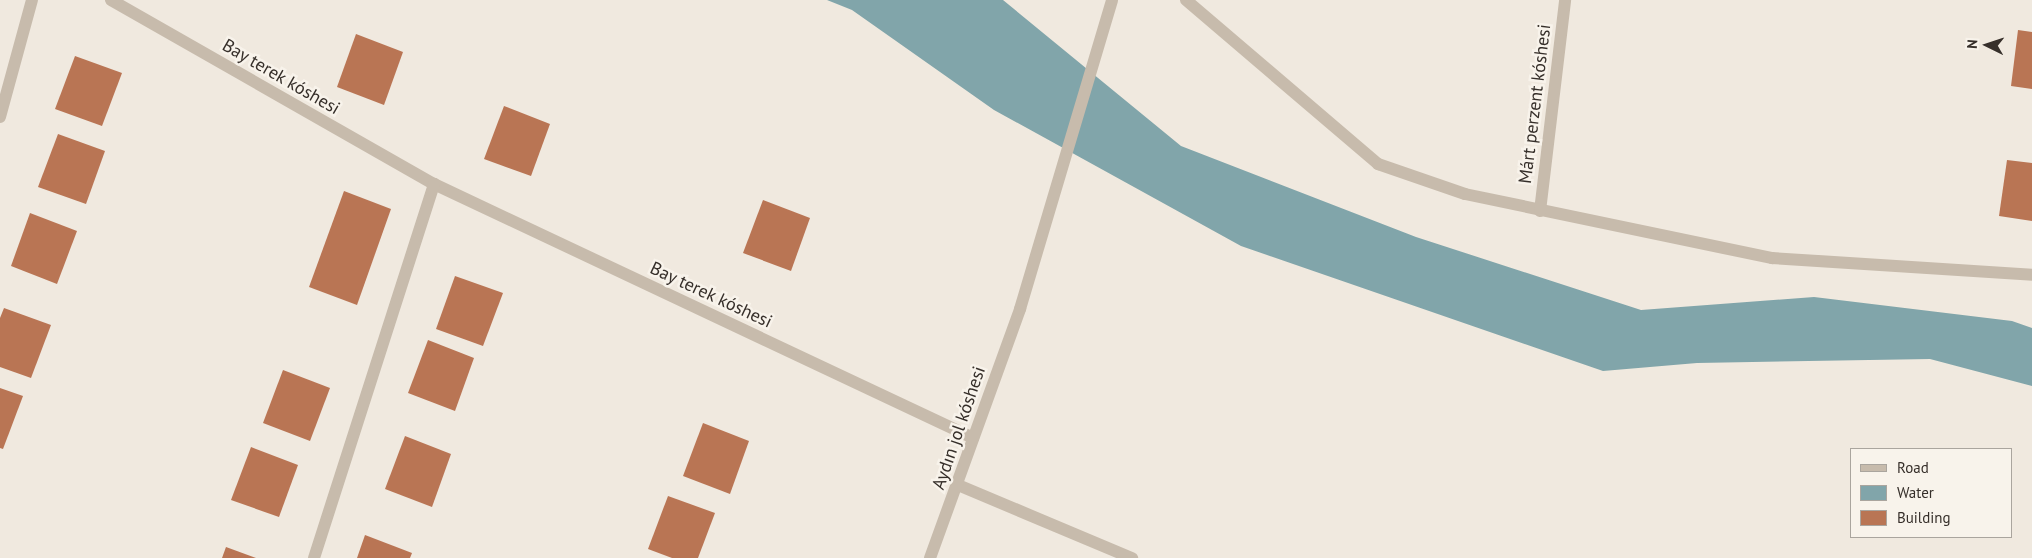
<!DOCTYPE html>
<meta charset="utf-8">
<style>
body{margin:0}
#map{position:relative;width:2032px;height:558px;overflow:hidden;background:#f0e9df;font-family:"PT Sans",sans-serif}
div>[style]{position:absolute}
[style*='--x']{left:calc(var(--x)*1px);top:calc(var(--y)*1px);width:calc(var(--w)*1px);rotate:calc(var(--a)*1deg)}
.water>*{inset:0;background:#81a5aa}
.building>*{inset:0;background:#b97554}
.minor>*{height:12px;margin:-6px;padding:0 6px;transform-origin:6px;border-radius:6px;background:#c7bbac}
span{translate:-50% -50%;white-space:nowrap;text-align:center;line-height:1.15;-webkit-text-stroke:5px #f8f3eb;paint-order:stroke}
.street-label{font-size:18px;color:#362f2a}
.legend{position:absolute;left:1850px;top:448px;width:162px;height:90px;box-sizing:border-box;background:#f8f3eb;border:1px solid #aaa59e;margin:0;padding:6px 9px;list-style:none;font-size:15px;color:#362f2a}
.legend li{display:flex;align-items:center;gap:10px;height:25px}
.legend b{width:25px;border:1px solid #aaa59e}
.north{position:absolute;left:1962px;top:20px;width:50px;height:50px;-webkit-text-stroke:4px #f8f3eb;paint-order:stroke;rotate:274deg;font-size:14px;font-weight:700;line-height:20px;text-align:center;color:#362f2a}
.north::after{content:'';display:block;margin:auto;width:18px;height:22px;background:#362f2a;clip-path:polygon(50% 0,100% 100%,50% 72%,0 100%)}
</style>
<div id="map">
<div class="water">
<div style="clip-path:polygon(827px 0,1003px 0,1181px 146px,1416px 237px,1641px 310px,1814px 297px,2012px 321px,2032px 328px,2032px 386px,1930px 359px,1697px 363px,1603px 371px,1241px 246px,994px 110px,852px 10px)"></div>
</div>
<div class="building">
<div style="clip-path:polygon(2018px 30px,2032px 32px,2032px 89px,2011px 86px)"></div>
<div style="clip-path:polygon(356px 34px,403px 52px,384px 105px,337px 87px)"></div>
<div style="clip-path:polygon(75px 56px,122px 73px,102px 126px,55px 109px)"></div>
<div style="clip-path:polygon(504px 106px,550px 124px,531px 176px,484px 159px)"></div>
<div style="clip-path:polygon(58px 134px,105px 151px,86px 204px,38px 187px)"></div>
<div style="clip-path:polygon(2007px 160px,2032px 163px,2032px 221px,1999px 216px)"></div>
<div style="clip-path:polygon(344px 191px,391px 209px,357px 305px,309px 287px)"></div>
<div style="clip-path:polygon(763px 200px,810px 218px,791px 271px,743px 253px)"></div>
<div style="clip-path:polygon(30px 213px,77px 231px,57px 284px,11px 266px)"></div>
<div style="clip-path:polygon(455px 276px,503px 293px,483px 346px,436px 329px)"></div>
<div style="clip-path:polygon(4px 308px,51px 325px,31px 378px,0 367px,0 318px)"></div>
<div style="clip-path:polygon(428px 340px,474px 358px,455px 411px,408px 393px)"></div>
<div style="clip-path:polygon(283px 370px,330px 388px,310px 441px,263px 423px)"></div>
<div style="clip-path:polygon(0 388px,23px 396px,3px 449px,0 448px)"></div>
<div style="clip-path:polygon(703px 423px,749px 441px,730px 494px,683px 476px)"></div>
<div style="clip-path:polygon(405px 436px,451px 454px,432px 507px,385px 489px)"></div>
<div style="clip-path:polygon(251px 447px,298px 465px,279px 517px,231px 500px)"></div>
<div style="clip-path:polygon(668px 496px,715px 513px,698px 558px,672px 558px,648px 549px)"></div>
<div style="clip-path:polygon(365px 535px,412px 553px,410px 558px,357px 558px)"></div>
<div style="clip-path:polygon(226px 547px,256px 558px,222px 558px)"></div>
</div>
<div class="minor">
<div style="--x:111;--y:0;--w:372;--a:29.7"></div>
<div style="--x:434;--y:184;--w:596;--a:25.23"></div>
<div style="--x:1186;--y:0;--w:253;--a:40.5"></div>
<div style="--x:1378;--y:164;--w:92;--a:19"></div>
<div style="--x:1465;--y:194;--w:314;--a:11.8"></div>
<div style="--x:1772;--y:258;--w:261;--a:3.7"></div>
<div style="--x:0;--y:117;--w:121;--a:-74.7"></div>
<div style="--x:1540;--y:211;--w:212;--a:-83.2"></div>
<div style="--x:958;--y:485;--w:189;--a:22.8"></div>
<div style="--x:314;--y:558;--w:393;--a:-72.2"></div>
<div style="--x:930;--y:558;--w:265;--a:-70.1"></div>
<div style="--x:1020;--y:309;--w:322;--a:-73.4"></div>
</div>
<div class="street-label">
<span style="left:281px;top:77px;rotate:30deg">Bay terek kóshesi</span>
<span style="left:1535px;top:104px;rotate:-83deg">Márt perzent kóshesi</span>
<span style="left:711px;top:295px;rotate:25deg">Bay terek kóshesi</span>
<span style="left:959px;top:428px;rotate:-71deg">Aydın jol kóshesi</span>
</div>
<ul class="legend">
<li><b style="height:6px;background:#c7bbac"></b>Road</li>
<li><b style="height:14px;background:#81a5aa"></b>Water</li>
<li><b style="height:14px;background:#b97554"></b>Building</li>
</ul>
<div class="north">N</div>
</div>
